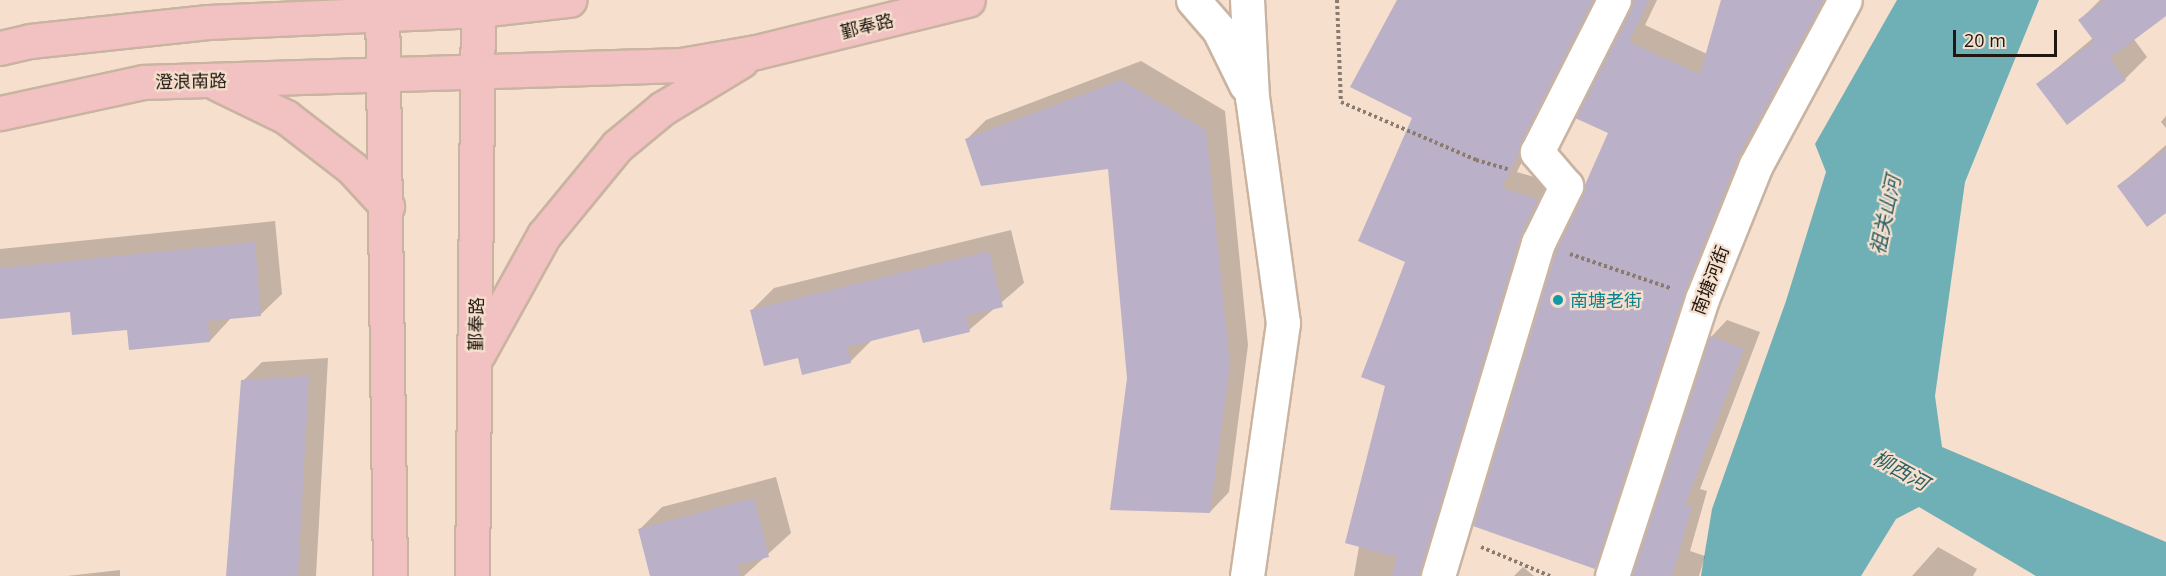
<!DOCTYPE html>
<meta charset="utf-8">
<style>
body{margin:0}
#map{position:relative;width:2166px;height:576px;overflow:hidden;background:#f6dfcd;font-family:"Open Sans","Noto Sans SC",sans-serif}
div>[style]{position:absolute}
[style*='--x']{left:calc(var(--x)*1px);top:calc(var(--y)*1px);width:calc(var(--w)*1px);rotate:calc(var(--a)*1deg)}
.water>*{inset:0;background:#6eb0b6}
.shadow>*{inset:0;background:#0003}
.building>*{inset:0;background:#bab0c7}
.path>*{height:4px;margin-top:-2px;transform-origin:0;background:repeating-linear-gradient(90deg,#8b7b6f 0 3px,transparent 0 6px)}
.roads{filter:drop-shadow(2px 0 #c9b3a1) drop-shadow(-2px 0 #c9b3a1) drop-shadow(0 2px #c9b3a1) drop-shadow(0 -2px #c9b3a1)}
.minor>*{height:33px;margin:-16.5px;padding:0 16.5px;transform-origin:16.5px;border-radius:16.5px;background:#fff}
.major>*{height:33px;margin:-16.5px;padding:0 16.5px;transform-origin:16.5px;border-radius:16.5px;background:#f1c2c1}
.dots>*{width:16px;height:16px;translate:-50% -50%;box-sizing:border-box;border:3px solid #f6dfcd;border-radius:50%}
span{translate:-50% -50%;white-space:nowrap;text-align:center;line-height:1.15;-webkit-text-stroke:4.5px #f6dfcd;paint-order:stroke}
.street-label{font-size:18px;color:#1f1710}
.culture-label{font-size:18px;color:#0d838f}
.left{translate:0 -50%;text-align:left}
.water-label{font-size:20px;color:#286065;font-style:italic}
.scale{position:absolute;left:1953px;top:30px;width:104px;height:27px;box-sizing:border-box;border:3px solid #1f1710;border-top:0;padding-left:8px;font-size:18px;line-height:21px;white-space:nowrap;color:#1f1710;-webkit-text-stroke:4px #f6dfcd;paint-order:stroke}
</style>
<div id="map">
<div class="water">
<div style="clip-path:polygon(1897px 0,2039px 0,1965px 182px,1935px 396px,1942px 447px,2166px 542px,2166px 576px,2036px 576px,1919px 507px,1896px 519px,1861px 576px,1701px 576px,1712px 509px,1786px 301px,1826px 172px,1815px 144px)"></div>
</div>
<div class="shadow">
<div style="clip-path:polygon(1398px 0,1600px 0,1517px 172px,1554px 183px,1441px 576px,1354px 576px,1407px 261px,1414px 118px)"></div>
<div style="clip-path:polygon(1632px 0,1657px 0,1645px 25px,1707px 54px,1722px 0,1830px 0,1611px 550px,1594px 566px,1610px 133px)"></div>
<div style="clip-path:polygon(2100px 0,2166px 0,2166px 14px,2133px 38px,2147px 57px,2125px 79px,2067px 122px,2038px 84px,2093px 38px,2080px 20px)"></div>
<div style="clip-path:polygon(1141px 61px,1225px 111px,1248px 345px,1229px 492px,1210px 512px,1129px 378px,1109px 168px,967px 139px,986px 120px)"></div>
<div style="clip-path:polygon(2166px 116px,2166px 128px,2161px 122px)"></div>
<div style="clip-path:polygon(2166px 145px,2166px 211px,2119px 186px)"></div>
<div style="clip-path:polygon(275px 221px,282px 294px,260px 315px,231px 318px,210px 341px,128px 328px,71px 310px,0 317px,0 249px)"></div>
<div style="clip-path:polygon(1011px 230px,1024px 283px,969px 330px,920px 327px,872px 340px,850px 362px,799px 356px,752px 310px,774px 288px)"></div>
<div style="clip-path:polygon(1727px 320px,1760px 332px,1700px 489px,1707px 491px,1690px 551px,1705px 556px,1699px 576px,1633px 576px,1711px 337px)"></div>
<div style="clip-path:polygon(328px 358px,316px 576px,228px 576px,243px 381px,262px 362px)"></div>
<div style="clip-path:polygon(776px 477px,791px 533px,744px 576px,652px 576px,640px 529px,662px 507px)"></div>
<div style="clip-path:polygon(1938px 547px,1977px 569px,1973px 576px,1912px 576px)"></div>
<div style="clip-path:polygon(1523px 567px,1534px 576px,1514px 576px)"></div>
<div style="clip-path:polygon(120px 570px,120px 576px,67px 576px)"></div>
</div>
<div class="building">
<div style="clip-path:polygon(1397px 0,1593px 0,1502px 188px,1538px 199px,1520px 238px,1420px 576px,1392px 576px,1397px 557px,1345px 543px,1385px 386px,1361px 377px,1405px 262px,1358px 241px,1412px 118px,1350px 87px)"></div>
<div style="clip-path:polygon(1633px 0,1649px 0,1629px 42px,1700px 74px,1721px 0,1824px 0,1739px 156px,1685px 292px,1595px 569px,1473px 526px,1556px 250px,1608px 133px,1575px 118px)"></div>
<div style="clip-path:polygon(2104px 0,2166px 0,2166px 16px,2110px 58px,2126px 80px,2067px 125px,2036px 84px,2094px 41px,2078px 20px)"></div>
<div style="clip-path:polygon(1121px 80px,1206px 130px,1230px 365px,1210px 513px,1110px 510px,1127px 378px,1108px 169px,981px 186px,965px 139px)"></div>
<div style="clip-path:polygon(2166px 149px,2166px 213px,2147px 227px,2117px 186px)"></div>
<div style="clip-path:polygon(255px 242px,261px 316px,208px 321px,210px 342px,129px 350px,127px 330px,72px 335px,70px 312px,0 319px,0 268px)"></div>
<div style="clip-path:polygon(989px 251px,1003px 307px,966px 316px,970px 332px,923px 343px,919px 329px,847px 347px,851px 363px,802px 375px,798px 358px,764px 366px,750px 310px)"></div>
<div style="clip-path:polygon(1710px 336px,1744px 349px,1685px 505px,1692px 507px,1672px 576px,1632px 576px)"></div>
<div style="clip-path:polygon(309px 376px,298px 576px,226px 576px,241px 380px)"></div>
<div style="clip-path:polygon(754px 498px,769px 557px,737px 565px,740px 576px,650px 576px,638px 529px)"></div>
</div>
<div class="path">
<div style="--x:1337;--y:0;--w:102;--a:87.8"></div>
<div style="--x:1341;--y:102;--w:147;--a:23.2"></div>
<div style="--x:1476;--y:160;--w:33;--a:16"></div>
<div style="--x:1570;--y:254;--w:106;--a:18.8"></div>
<div style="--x:1481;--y:547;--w:75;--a:22.8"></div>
</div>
<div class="roads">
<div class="minor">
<div style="--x:1193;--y:0;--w:40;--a:49"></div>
<div style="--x:1219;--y:30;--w:61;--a:63.9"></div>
<div style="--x:1247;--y:576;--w:256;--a:-81.9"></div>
<div style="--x:1283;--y:323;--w:227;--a:-97.8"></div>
<div style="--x:1252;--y:98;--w:98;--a:-92.9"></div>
<div style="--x:1438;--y:576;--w:348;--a:-73.3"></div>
<div style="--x:1538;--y:243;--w:64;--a:-63.8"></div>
<div style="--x:1566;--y:186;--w:45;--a:-130.5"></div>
<div style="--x:1537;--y:152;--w:170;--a:-63.1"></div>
<div style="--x:1612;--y:576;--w:291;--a:-72"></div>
<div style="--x:1702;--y:299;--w:144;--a:-68.1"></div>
<div style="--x:1756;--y:165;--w:187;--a:-61.7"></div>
</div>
<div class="major">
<div style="--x:382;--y:0;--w:576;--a:89.2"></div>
<div style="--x:0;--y:48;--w:31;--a:-13"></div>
<div style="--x:30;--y:41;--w:179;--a:-6.1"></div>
<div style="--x:208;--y:22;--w:272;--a:-2.5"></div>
<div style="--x:480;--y:10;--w:90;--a:-6.4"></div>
<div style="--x:218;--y:84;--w:76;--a:25.9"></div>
<div style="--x:286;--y:117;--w:83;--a:37.7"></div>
<div style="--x:352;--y:168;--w:52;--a:47.4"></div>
<div style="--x:0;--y:113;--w:146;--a:-12.2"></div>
<div style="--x:143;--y:82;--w:538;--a:-1.81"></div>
<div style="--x:681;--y:65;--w:76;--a:-9.8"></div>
<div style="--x:756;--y:52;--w:218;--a:-13.8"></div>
<div style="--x:478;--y:354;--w:136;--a:-61"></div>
<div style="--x:544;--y:235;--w:115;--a:-50.6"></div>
<div style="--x:617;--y:146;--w:60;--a:-39.6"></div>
<div style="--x:663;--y:108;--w:91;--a:-31.1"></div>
<div style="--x:472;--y:576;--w:576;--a:-89.4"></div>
</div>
</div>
<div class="dots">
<div style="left:1558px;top:300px;background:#0f9aa8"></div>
</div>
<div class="street-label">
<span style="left:867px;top:26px;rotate:-14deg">鄞奉路</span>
<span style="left:191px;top:81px;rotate:-1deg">澄浪南路</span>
<span style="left:1710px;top:280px;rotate:-69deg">南塘河街</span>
<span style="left:476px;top:324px;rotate:-89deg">鄞奉路</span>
</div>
<div class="culture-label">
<span class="left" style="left:1570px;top:300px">南塘老街</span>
</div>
<div class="water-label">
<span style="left:1885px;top:215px;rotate:-78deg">祖关山河</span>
<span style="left:1901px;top:470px;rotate:29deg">柳西河</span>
</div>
<div class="scale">20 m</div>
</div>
